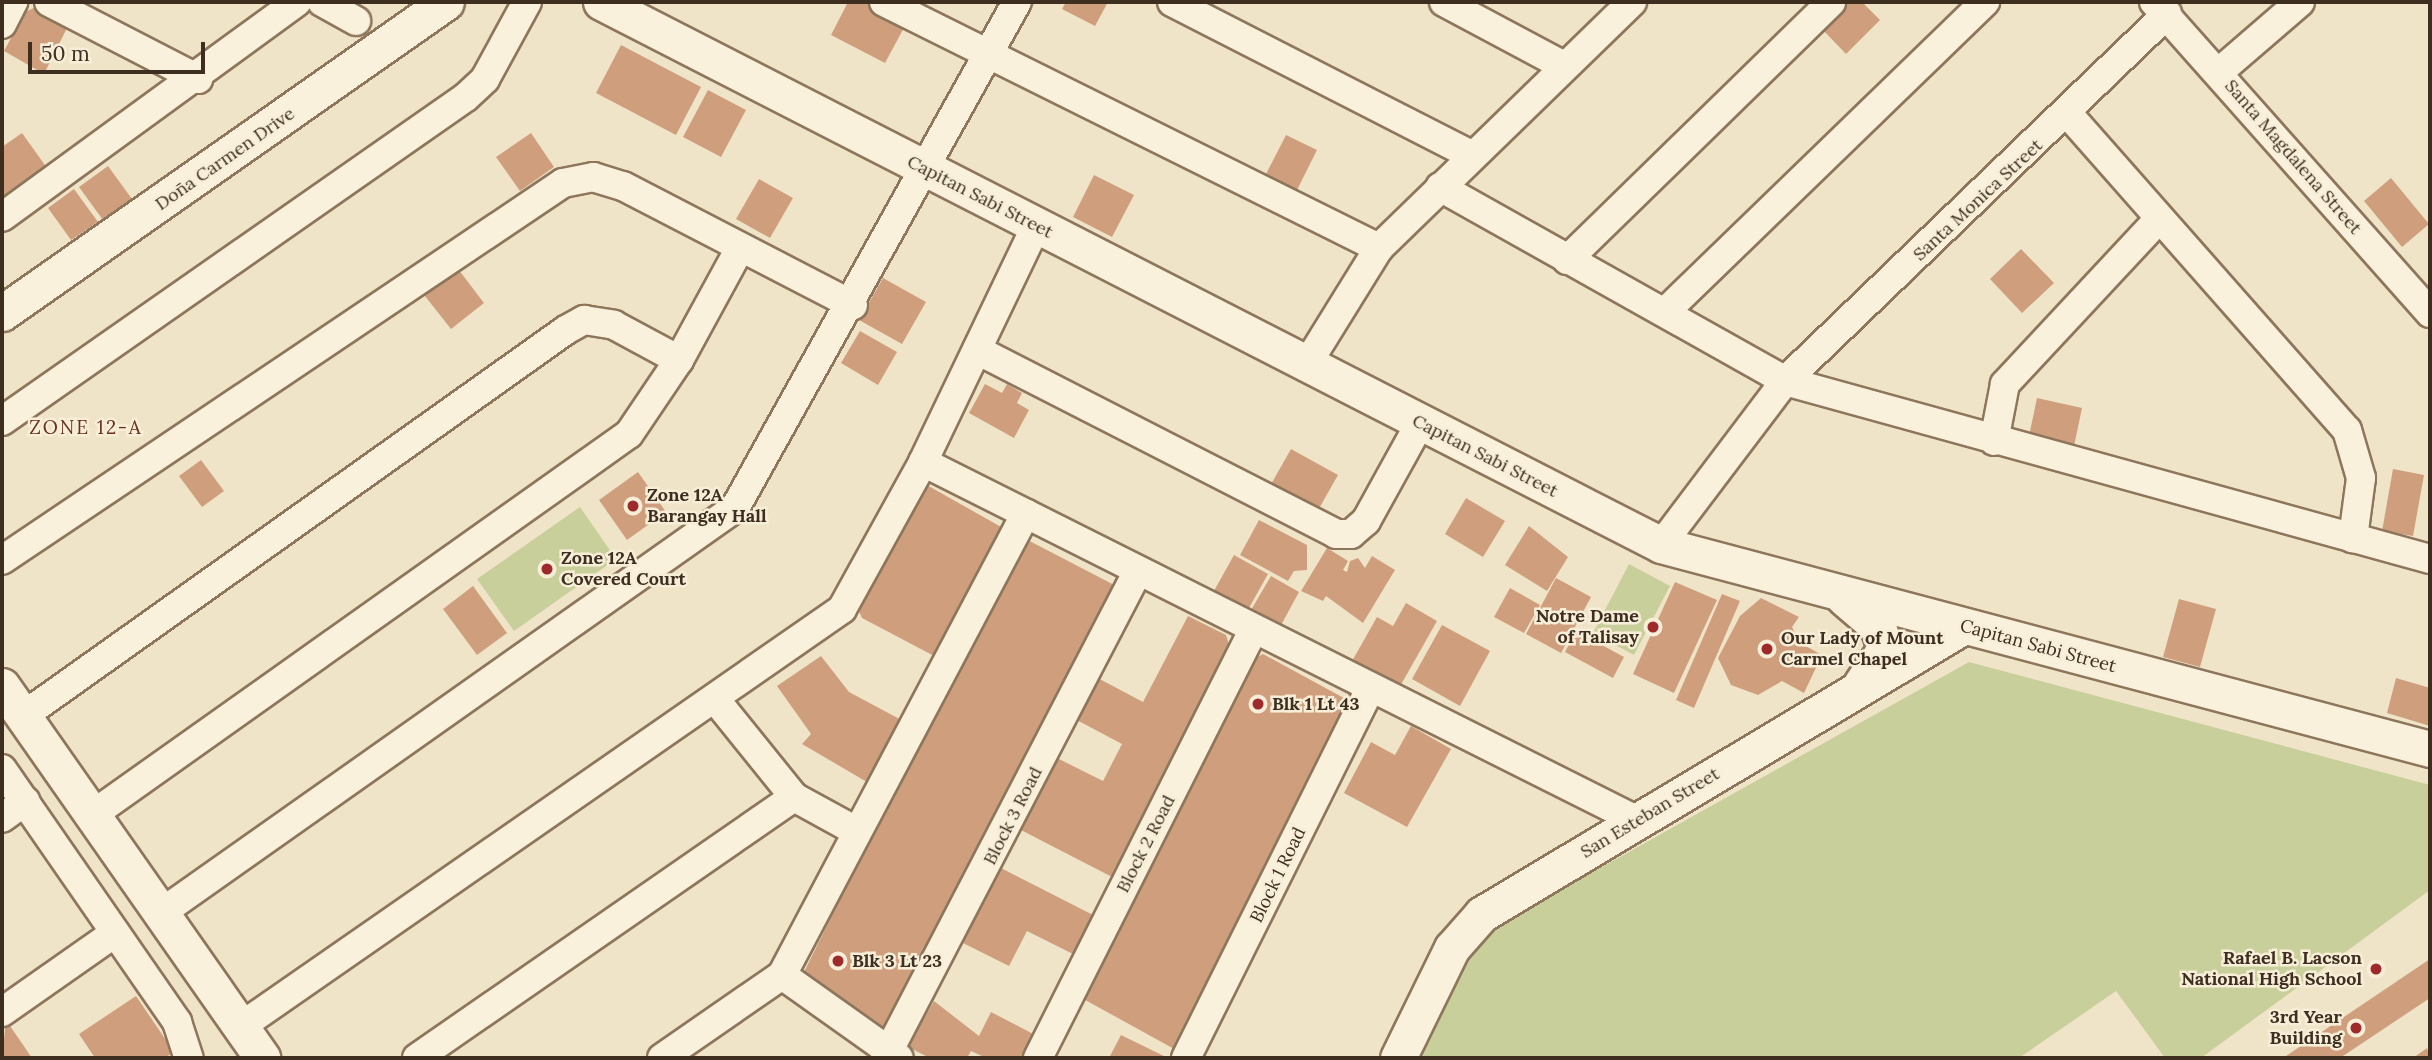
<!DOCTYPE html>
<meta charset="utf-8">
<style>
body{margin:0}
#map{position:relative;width:2432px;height:1060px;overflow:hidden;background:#f0e4c8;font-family:Lora,serif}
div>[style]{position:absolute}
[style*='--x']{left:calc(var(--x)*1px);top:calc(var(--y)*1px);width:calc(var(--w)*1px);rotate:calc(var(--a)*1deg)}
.green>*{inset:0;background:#c9cf9b}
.building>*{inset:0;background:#cf9f7d}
.roads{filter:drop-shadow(2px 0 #8d765c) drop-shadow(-2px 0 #8d765c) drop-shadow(0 2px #8d765c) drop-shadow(0 -2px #8d765c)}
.minor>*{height:28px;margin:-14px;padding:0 14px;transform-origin:14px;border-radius:14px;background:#faf1dc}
.tertiary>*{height:35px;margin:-17.5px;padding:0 17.5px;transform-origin:17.5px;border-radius:17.5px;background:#faf1dc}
.dots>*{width:19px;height:19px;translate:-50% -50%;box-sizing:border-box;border:4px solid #f7eed8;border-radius:50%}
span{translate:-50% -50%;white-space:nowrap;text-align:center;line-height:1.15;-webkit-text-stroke:5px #f7eed8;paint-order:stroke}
.street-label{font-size:18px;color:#3d2e20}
.poi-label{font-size:18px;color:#3d2e20;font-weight:700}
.left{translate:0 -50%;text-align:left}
.right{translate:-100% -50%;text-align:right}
.neighbourhood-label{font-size:19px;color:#6b2e1e;letter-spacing:2px}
.frame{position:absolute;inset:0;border:4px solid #3d2e20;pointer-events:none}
.scale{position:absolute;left:28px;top:42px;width:177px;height:32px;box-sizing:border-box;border:4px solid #3d2e20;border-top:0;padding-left:9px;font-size:21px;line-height:24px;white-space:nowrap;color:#3d2e20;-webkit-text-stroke:5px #f7eed8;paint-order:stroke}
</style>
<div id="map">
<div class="green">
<div style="clip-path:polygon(580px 507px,616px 559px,514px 631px,477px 579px)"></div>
<div style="clip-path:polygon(1629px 564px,1670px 586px,1634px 655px,1593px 633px)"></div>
<div style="clip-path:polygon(1969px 662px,2430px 785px,2430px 890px,2201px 1058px,2165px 1058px,2116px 991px,2019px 1058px,1419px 1058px,1480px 935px)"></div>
</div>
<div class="building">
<div style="clip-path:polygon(848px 2px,864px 2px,906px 24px,885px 63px,831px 35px)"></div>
<div style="clip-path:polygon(1066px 2px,1108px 2px,1095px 26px,1062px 9px)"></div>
<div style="clip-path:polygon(1844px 2px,1862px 2px,1880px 20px,1846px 54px,1820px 27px)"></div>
<div style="clip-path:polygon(38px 6px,69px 24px,44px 74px,4px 51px,25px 12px)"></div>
<div style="clip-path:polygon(621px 45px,701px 87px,676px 135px,596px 93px)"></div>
<div style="clip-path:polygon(708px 90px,746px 110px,721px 157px,683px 137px)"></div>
<div style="clip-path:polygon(22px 133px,47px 168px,2px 200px,2px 147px)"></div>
<div style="clip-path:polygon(531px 133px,554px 167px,520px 191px,496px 157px)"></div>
<div style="clip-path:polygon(1286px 135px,1317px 150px,1297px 190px,1266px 174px)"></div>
<div style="clip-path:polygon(108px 166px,132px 199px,103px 220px,79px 187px)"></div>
<div style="clip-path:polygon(1094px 175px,1134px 195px,1112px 237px,1073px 217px)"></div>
<div style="clip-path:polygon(2391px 178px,2429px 224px,2402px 247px,2364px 201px)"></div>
<div style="clip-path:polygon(759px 179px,793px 198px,770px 238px,736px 219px)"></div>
<div style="clip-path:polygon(74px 189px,98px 222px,71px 240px,48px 208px)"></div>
<div style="clip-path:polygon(2021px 249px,2054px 283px,2022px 313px,1990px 279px)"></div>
<div style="clip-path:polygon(455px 265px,484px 303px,451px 329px,421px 291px)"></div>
<div style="clip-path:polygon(883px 278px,926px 302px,902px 344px,859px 320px)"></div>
<div style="clip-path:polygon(860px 331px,897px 352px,878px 385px,841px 363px)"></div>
<div style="clip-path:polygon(985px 384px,1002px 393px,1007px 384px,1022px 393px,1017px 403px,1029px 410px,1014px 438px,969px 413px)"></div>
<div style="clip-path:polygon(2037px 398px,2082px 408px,2073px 451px,2028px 441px)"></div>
<div style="clip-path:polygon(1291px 449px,1338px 475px,1317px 512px,1270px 486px)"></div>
<div style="clip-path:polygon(201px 460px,224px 491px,202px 507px,179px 476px)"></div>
<div style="clip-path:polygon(2393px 469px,2424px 475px,2413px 536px,2382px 531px)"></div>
<div style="clip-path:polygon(638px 472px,666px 512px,627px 540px,599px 500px)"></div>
<div style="clip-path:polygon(925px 484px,1003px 528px,936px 657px,862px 618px,856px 605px)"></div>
<div style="clip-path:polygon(1466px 498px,1505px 521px,1483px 557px,1445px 534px)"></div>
<div style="clip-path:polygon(1259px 520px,1307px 545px,1307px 570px,1294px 571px,1288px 581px,1240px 555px)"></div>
<div style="clip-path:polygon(1529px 526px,1568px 557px,1547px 591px,1505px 565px)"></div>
<div style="clip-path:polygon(1020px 536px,1120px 588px,888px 1043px,801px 978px)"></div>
<div style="clip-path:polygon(1327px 548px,1348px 561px,1343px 570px,1347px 572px,1350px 561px,1358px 558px,1365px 568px,1372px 556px,1395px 570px,1363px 623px,1326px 596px,1323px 601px,1301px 591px)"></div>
<div style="clip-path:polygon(1234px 555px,1268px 574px,1244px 617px,1210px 598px)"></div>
<div style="clip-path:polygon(1271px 576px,1299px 592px,1280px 627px,1251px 610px)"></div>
<div style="clip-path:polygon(1556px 578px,1591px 597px,1561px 653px,1526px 634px)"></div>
<div style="clip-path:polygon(1675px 582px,1717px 600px,1674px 693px,1633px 674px)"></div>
<div style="clip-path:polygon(473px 586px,507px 633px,477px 655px,443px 609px)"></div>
<div style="clip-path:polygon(1510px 588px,1540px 605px,1524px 633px,1494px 617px)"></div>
<div style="clip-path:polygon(1722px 594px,1740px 601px,1694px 708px,1676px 700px)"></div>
<div style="clip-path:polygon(1761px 598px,1799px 617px,1792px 627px,1800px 643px,1822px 655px,1804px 693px,1782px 681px,1758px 695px,1731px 685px,1718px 658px,1740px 616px)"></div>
<div style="clip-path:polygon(2179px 599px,2216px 609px,2200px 667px,2163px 657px)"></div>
<div style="clip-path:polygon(1406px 603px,1437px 621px,1394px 697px,1347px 670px,1377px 617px,1393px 626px)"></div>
<div style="clip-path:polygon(1188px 616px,1226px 635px,1231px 651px,1116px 879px,1017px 828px,1053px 756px,1103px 781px,1122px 744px,1073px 718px,1094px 676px,1143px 702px)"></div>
<div style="clip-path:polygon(1442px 625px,1490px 651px,1460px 706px,1412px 679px)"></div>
<div style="clip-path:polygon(1576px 631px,1624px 657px,1613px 678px,1565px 652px)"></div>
<div style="clip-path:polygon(1263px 654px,1353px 703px,1176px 1050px,1078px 996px,1250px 661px)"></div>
<div style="clip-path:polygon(821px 656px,849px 692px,907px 723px,872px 785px,802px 744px,811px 734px,777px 686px)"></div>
<div style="clip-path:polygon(2396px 678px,2430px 688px,2430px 726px,2387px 713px)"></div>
<div style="clip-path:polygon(1411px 726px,1451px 749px,1407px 827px,1344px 793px,1371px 742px,1395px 755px)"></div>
<div style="clip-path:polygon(997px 866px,1097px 917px,1077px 956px,1027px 931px,1009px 966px,959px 941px)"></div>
<div style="clip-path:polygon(2430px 959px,2430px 998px,2340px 1058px,2283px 1058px)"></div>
<div style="clip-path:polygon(136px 996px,174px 1052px,165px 1058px,95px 1058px,79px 1034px)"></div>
<div style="clip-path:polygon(934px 1001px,979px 1036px,991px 1012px,1041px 1038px,1031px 1058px,986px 1058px,971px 1051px,967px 1058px,930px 1058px,908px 1047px)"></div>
<div style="clip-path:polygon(6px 1020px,32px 1058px,2px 1058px)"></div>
<div style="clip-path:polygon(1121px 1035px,1168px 1058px,1109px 1058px)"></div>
<div style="clip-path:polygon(2427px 1048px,2430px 1058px,2413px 1058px)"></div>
</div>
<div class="roads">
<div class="minor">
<div style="--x:49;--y:2;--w:168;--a:27.3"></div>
<div style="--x:322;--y:2;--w:39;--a:29"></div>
<div style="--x:884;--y:2;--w:553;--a:26.43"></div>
<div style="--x:1172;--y:2;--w:336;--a:27.1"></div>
<div style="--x:1444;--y:2;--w:134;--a:28.1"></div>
<div style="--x:2154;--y:2;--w:416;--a:48.4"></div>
<div style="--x:2;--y:24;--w:25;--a:-63"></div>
<div style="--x:2219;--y:72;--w:107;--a:-40.8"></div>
<div style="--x:2069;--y:115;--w:420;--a:48.6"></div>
<div style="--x:2347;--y:430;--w:50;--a:73.7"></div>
<div style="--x:2361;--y:478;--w:61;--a:97.6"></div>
<div style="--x:1440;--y:187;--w:396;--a:29.3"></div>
<div style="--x:1785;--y:381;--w:669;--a:15.43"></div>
<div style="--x:2;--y:217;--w:365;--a:-36.1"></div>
<div style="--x:1567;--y:260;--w:369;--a:-44.3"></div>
<div style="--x:1665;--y:312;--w:446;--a:-44.1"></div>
<div style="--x:977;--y:350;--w:403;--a:27.1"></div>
<div style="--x:1336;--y:534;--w:15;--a:0"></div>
<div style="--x:1351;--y:534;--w:20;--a:-41"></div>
<div style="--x:1366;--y:521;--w:112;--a:-61.1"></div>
<div style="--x:1307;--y:364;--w:137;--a:-58.2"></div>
<div style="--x:1379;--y:248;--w:353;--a:-44.2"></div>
<div style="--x:2;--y:421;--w:566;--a:-34.93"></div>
<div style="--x:466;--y:97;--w:26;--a:-43"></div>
<div style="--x:485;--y:79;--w:88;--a:-61.4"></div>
<div style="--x:1994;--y:441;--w:58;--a:-79.1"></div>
<div style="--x:2005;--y:384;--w:226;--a:-47"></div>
<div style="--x:923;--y:462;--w:798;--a:26.66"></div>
<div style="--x:1661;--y:545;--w:206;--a:-52.9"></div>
<div style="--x:1785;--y:381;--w:530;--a:-43.85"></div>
<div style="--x:2;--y:560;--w:676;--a:-33.9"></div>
<div style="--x:563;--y:183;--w:31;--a:-11"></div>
<div style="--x:593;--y:177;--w:31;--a:17"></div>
<div style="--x:623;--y:186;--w:259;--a:27.4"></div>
<div style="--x:715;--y:699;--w:126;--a:51.1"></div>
<div style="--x:794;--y:797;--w:71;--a:28.7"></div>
<div style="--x:23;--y:716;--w:666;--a:-35.41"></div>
<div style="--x:566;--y:330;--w:21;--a:-29"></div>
<div style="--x:584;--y:320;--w:30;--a:9"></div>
<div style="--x:614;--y:325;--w:74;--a:28.3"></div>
<div style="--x:2;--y:769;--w:308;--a:55.3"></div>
<div style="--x:177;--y:1022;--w:38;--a:72"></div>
<div style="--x:92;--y:815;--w:658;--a:-35.36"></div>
<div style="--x:629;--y:434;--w:89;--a:-56"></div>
<div style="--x:679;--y:360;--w:128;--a:-61.4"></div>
<div style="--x:2;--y:818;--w:29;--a:-36"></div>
<div style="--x:161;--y:913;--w:702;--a:-35.21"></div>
<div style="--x:735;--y:508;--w:579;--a:-60.87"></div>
<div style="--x:782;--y:975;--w:143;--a:35.4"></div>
<div style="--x:2;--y:1012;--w:138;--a:-35"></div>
<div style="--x:240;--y:1027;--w:733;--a:-34.77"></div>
<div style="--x:842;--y:609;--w:168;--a:-61.1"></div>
<div style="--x:923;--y:462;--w:262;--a:-64.4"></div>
<div style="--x:417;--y:1058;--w:459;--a:-34.7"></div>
<div style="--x:662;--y:1058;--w:146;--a:-34.7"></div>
<div style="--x:782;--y:975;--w:522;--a:-62.16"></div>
<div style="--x:885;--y:1058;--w:549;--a:-62.55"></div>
<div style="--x:1038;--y:1058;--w:480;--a:-63.3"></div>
<div style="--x:1186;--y:1058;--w:410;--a:-63.5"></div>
</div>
<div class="tertiary">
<div style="--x:601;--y:2;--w:1191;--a:27.12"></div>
<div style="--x:1661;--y:545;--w:796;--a:14.86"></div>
<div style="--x:2;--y:313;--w:542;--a:-35.01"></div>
<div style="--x:1844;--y:598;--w:45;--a:40.5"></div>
<div style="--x:1878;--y:627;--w:23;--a:72"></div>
<div style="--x:1885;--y:649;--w:42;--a:124.4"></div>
<div style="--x:2;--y:686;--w:454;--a:55"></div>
<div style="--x:1398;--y:1058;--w:123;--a:-63.9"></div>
<div style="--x:1452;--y:948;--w:45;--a:-48.6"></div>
<div style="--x:1482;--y:914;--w:561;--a:-30.86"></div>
</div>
</div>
<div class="dots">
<div style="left:633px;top:506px;background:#9e2a2b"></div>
<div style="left:547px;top:569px;background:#9e2a2b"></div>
<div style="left:1653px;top:627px;background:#9e2a2b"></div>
<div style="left:1767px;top:649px;background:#9e2a2b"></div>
<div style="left:1258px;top:704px;background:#9e2a2b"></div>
<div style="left:838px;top:961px;background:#9e2a2b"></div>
<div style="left:2376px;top:969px;background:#9e2a2b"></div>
<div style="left:2356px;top:1028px;background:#9e2a2b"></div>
</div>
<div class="street-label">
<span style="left:2293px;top:157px;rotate:49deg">Santa Magdalena Street</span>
<span style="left:225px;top:159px;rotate:-35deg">Doña Carmen Drive</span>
<span style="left:980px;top:197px;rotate:27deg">Capitan Sabi Street</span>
<span style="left:1978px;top:200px;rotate:-43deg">Santa Monica Street</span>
<span style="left:1485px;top:456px;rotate:27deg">Capitan Sabi Street</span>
<span style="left:2038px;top:646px;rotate:15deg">Capitan Sabi Street</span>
<span style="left:1650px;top:813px;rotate:-31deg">San Esteban Street</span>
<span style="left:1013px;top:816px;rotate:-63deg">Block 3 Road</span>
<span style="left:1146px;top:844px;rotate:-63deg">Block 2 Road</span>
<span style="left:1278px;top:875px;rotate:-64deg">Block 1 Road</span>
</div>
<div class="poi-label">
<span class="left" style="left:647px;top:506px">Zone 12A<br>Barangay Hall</span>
<span class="left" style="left:561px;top:569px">Zone 12A<br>Covered Court</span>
<span class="right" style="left:1639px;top:627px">Notre Dame<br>of Talisay</span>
<span class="left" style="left:1781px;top:649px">Our Lady of Mount<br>Carmel Chapel</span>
<span class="left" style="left:1272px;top:704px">Blk 1 Lt 43</span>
<span class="right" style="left:2362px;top:969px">Rafael B. Lacson<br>National High School</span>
<span class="left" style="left:852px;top:961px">Blk 3 Lt 23</span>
<span class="right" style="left:2342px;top:1028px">3rd Year<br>Building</span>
</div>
<div class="neighbourhood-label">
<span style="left:86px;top:428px">ZONE 12-A</span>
</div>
<div class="frame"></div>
<div class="scale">50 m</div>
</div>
